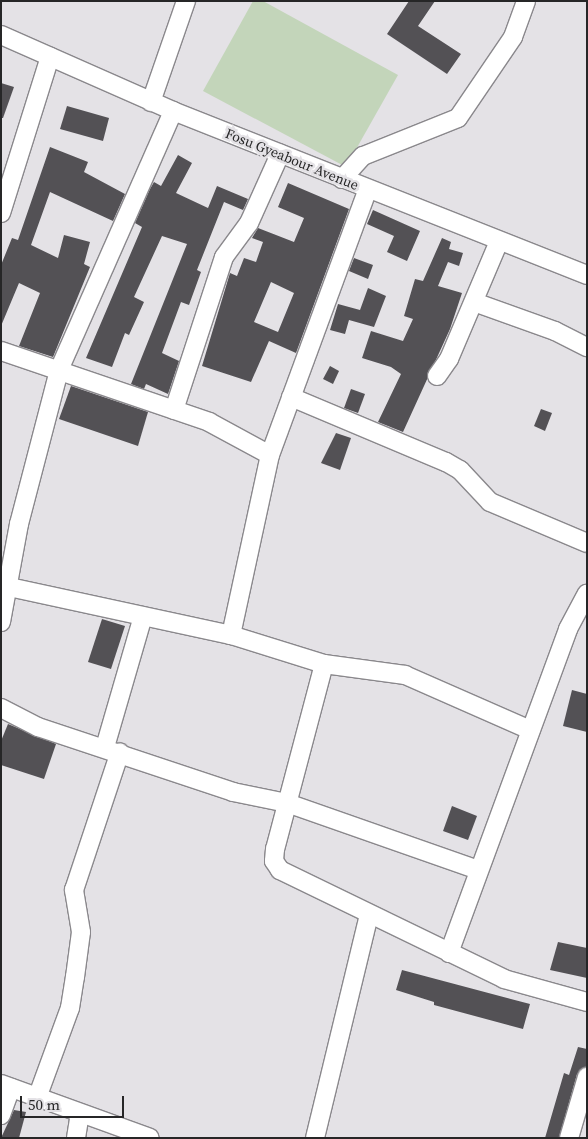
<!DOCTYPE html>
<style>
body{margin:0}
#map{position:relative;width:588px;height:1139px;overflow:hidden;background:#e4e2e6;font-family:"Source Serif 4",serif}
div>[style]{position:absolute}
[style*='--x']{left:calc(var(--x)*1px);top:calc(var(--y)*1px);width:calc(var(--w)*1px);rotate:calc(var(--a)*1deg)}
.green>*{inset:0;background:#c3d5ba}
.building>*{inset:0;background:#535155}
.roads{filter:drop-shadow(1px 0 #8a888c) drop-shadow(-1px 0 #8a888c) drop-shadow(0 1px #8a888c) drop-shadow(0 -1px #8a888c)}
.minor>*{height:18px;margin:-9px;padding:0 9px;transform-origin:9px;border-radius:9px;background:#fff}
span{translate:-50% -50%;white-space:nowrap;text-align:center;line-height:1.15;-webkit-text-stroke:5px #e4e2e6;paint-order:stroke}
.street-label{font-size:14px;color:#262627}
.frame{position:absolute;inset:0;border:2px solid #262627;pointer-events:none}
.scale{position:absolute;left:20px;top:1096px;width:104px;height:22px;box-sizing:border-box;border:2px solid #262627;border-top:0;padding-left:6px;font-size:15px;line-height:18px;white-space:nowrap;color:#262627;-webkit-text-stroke:4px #e4e2e6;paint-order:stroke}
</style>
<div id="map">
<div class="green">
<div style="clip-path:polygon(253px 1px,263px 1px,398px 75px,346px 167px,203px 91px)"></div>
</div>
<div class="building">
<div style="clip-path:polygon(409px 1px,435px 1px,418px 26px,461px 54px,447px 74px,387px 34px)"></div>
<div style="clip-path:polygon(1px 83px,14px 87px,3px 118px,1px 118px)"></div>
<div style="clip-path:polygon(67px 106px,109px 118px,103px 141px,60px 129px)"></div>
<div style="clip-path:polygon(50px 147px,88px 162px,84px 172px,125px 194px,113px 221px,50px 192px,31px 245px,58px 258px,64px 235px,90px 242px,84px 264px,90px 267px,53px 357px,19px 346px,40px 293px,19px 283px,1px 326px,1px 265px,12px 238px,18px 240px)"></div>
<div style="clip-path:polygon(178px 155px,192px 163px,176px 193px,208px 208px,217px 186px,248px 199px,243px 210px,224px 202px,197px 270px,201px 272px,189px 305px,181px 302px,162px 353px,179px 361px,168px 394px,146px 384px,144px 389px,131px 384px,187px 244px,162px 236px,134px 297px,144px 302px,129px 335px,125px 333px,112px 367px,86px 358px,142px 227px,135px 223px,150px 189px,154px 182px,161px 186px)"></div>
<div style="clip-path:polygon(evenodd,288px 183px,349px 209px,296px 353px,269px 341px,251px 382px,202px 366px,230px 273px,237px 276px,244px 258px,256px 262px,263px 242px,252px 238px,258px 228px,294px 242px,304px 218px,278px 207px,288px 183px,271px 282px,294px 293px,278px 332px,254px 322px,271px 282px)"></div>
<div style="clip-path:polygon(373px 210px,420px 231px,407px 261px,387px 252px,394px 236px,367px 224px)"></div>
<div style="clip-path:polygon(442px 238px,451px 242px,449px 249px,463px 253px,459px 266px,448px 262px,438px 286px,462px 293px,450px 329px,403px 432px,378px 422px,401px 374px,391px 367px,362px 358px,371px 331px,403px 341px,413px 319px,404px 316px,415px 279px,423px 281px)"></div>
<div style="clip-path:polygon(354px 258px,373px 265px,368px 279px,349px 271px)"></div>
<div style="clip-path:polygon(368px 288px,386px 296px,374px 327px,349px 320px,345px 334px,330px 330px,338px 304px,360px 310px)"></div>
<div style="clip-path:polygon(330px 366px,339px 371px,333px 384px,323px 379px)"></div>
<div style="clip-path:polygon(71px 386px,148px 412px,138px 446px,59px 419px)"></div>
<div style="clip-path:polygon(351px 389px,365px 394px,358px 413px,344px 408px)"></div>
<div style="clip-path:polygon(541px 409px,552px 413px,545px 431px,534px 426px)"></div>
<div style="clip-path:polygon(336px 433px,351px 438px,340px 470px,321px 463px)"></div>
<div style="clip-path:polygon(102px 619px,125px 626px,111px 669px,88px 662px)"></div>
<div style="clip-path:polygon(572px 690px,587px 694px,587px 732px,563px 726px)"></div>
<div style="clip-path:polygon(8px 724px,56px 744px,44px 779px,1px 765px,1px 741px)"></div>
<div style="clip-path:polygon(452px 806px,477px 816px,468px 840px,443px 831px)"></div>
<div style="clip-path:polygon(558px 942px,587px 948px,587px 978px,550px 970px)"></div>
<div style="clip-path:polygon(402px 970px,530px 1004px,523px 1029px,434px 1005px,434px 1002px,396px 990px)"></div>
<div style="clip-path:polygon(578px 1047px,587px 1049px,587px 1067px,577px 1074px,559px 1138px,545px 1138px,564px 1073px,569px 1075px)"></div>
<div style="clip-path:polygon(14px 1110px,26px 1112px,19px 1138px,1px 1138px)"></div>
</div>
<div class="roads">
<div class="minor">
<div style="--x:1;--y:35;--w:188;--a:23.8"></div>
<div style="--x:173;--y:111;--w:445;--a:21.6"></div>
<div style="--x:151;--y:102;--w:107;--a:-70.9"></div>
<div style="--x:342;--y:179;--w:31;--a:-48"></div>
<div style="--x:363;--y:156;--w:102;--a:-21.8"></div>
<div style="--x:458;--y:118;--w:98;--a:-55.8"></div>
<div style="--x:513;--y:37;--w:38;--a:-70"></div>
<div style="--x:1;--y:213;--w:164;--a:-72.6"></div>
<div style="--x:474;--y:302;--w:86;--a:19.7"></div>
<div style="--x:555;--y:331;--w:36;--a:27"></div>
<div style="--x:1;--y:351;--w:220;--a:18.8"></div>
<div style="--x:209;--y:422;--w:69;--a:28.4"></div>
<div style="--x:437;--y:376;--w:21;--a:-55"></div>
<div style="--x:449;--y:359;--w:128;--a:-67"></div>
<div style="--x:291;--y:397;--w:168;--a:22.8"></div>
<div style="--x:446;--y:462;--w:16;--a:30"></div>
<div style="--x:460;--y:470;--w:44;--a:46.8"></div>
<div style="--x:490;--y:502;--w:105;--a:22.9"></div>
<div style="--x:174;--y:410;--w:161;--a:-71.9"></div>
<div style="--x:224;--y:257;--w:42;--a:-53.7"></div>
<div style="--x:249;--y:223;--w:76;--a:-65.8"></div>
<div style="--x:9;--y:587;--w:227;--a:12.2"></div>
<div style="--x:231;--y:635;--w:97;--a:17.3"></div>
<div style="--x:324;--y:664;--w:82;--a:7.7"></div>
<div style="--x:405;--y:675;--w:137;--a:23.7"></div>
<div style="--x:1;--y:622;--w:100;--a:-79.6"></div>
<div style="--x:19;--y:524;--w:159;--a:-75.4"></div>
<div style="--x:59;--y:370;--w:283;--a:-66.2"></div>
<div style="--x:231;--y:635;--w:184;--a:-77.8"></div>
<div style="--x:270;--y:455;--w:283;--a:-69.8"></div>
<div style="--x:324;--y:664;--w:191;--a:104.8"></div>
<div style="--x:275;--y:849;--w:12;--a:95"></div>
<div style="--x:274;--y:861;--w:11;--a:56"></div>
<div style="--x:280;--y:870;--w:249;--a:25.9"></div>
<div style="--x:504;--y:979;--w:86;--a:15.5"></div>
<div style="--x:1;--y:708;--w:42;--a:27.2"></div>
<div style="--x:38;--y:727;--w:206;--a:18.4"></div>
<div style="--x:233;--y:792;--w:55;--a:11.5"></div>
<div style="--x:287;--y:803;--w:202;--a:19.3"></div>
<div style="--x:105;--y:747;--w:136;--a:-73.8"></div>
<div style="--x:449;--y:953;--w:345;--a:-69.8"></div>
<div style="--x:568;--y:629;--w:40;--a:-62"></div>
<div style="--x:1;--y:1084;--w:158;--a:19.9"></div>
<div style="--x:37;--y:1098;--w:96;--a:-69.9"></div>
<div style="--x:70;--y:1008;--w:31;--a:-81"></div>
<div style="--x:75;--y:977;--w:45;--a:-82.4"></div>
<div style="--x:81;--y:932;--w:43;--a:-99.5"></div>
<div style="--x:74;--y:890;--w:145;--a:-71.6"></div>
<div style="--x:1;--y:1115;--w:29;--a:-70"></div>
<div style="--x:76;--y:1138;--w:25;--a:-81"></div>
<div style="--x:315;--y:1138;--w:229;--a:-76.4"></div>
<div style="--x:569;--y:1138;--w:64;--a:-73.6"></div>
</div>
</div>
<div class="street-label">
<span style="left:292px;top:159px;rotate:22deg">Fosu Gyeabour Avenue</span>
</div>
<div class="frame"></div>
<div class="scale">50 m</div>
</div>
